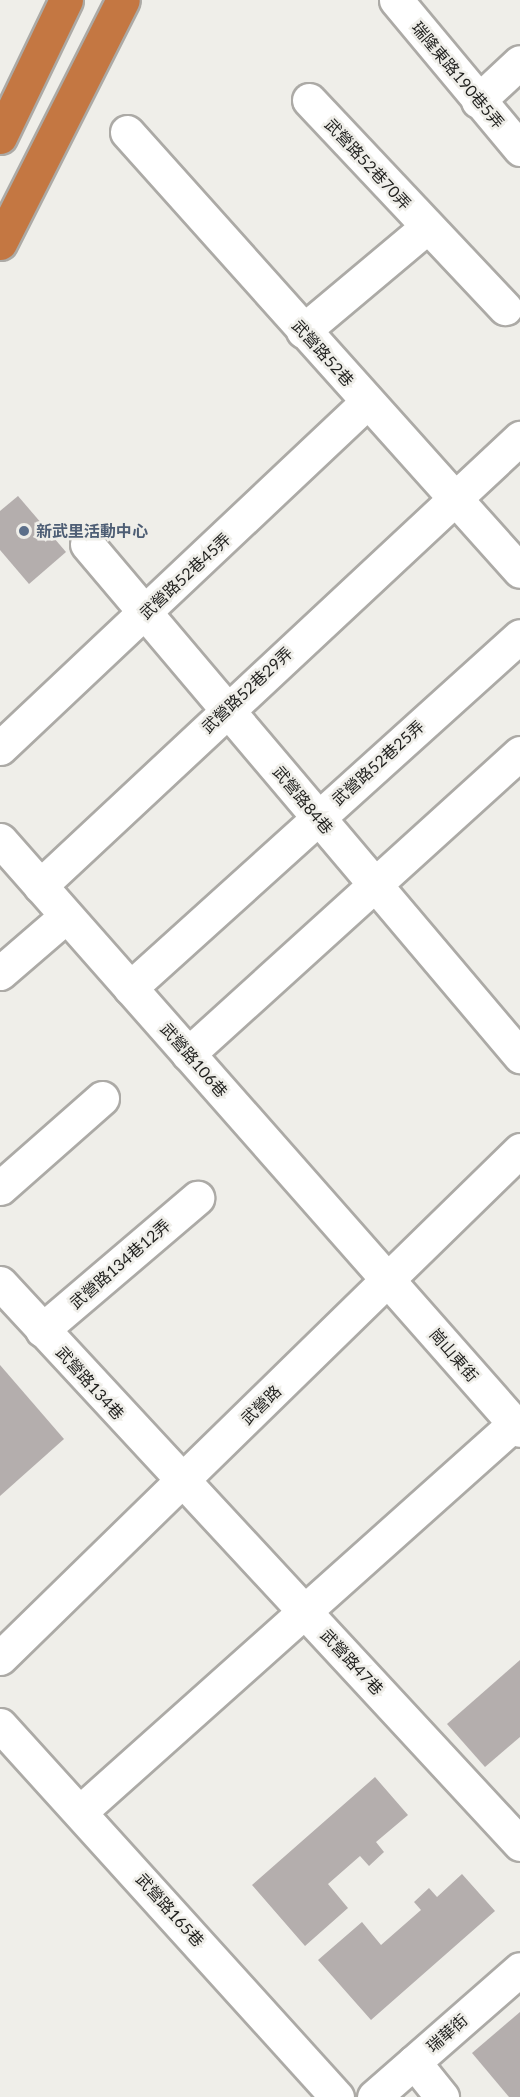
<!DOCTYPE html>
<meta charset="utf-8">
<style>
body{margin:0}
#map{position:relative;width:520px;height:2097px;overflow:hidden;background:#efeee9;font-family:Lato,"Noto Sans TC",sans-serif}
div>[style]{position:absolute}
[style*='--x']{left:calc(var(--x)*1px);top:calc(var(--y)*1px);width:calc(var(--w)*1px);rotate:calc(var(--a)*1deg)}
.building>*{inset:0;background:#b4aead}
.roads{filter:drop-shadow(2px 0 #acaaa6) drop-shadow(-2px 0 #acaaa6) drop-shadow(0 2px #acaaa6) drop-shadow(0 -2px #acaaa6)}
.minor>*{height:33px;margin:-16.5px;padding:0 16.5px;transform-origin:16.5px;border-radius:16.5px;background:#fff}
.highway>*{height:33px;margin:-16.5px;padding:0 16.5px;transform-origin:16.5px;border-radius:16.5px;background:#c47742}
.dots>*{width:16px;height:16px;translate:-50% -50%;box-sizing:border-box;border:3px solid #efeee9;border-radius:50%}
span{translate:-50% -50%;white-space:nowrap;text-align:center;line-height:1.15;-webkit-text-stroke:5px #efeee9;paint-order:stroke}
.street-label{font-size:16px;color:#1f1f1d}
.service-label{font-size:16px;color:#4e5e75;font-weight:700}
.left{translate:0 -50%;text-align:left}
</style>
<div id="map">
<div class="building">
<div style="clip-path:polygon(18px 496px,66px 552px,29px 584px,0 550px,0 511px)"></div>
<div style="clip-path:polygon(0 1365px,64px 1439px,0 1496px)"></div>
<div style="clip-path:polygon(520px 1660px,520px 1737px,485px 1767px,447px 1724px)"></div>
<div style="clip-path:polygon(375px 1777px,408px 1815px,376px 1842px,384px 1852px,369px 1866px,360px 1856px,328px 1884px,348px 1908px,305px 1946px,252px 1885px)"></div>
<div style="clip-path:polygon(462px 1874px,495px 1911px,371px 2020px,318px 1960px,362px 1922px,381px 1945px,421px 1910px,414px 1902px,429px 1888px,437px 1897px)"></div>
<div style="clip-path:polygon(520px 2012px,520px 2097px,509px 2097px,472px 2053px)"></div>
</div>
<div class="roads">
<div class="minor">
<div style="--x:396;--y:0;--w:194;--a:50.2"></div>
<div style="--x:309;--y:100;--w:286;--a:46.7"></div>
<div style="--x:478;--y:101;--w:57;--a:-42.9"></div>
<div style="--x:127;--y:132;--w:589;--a:48.16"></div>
<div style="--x:303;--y:331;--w:162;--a:-40"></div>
<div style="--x:87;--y:544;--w:671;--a:49.78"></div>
<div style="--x:0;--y:748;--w:504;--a:-43.31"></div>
<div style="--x:0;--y:840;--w:786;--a:48.61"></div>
<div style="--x:40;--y:886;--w:657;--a:-43.03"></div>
<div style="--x:0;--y:973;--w:87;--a:-40.8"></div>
<div style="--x:130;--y:988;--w:525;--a:-42.07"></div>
<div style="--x:188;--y:1054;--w:448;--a:-42.2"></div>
<div style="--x:0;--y:1188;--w:136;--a:-41.4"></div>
<div style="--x:0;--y:1283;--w:765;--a:47.17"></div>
<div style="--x:42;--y:1330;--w:204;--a:-40.4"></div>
<div style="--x:0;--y:1658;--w:727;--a:-44.33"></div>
<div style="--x:0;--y:1725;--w:502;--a:47.83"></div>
<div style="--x:81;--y:1811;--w:581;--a:-41.79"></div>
<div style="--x:414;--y:2062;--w:45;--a:51.3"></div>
<div style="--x:374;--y:2097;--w:194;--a:-41.2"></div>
</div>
<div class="highway">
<div style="--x:0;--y:137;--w:152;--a:-64.3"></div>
<div style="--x:0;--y:243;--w:272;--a:-63.2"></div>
</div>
</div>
<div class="dots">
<div style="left:24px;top:531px;background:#5c6f8a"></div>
</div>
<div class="street-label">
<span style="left:458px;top:75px;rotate:50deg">瑞隆東路190巷5弄</span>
<span style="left:368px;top:164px;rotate:47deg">武營路52巷70弄</span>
<span style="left:323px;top:353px;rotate:48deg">武營路52巷</span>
<span style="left:185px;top:576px;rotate:-43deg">武營路52巷45弄</span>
<span style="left:247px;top:690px;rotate:-43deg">武營路52巷29弄</span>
<span style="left:378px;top:763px;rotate:-42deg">武營路52巷25弄</span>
<span style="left:303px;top:800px;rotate:50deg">武營路84巷</span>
<span style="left:194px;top:1060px;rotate:49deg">武營路106巷</span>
<span style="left:120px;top:1264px;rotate:-41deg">武營路134巷12弄</span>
<span style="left:454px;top:1355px;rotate:49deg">崗山東街</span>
<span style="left:90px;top:1383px;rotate:48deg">武營路134巷</span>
<span style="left:261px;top:1405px;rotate:-44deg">武營路</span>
<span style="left:352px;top:1662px;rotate:47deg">武營路47巷</span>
<span style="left:170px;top:1910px;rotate:48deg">武營路165巷</span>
<span style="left:447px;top:2033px;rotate:-41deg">瑞華街</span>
</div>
<div class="service-label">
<span class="left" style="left:36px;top:531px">新武里活動中心</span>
</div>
</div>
